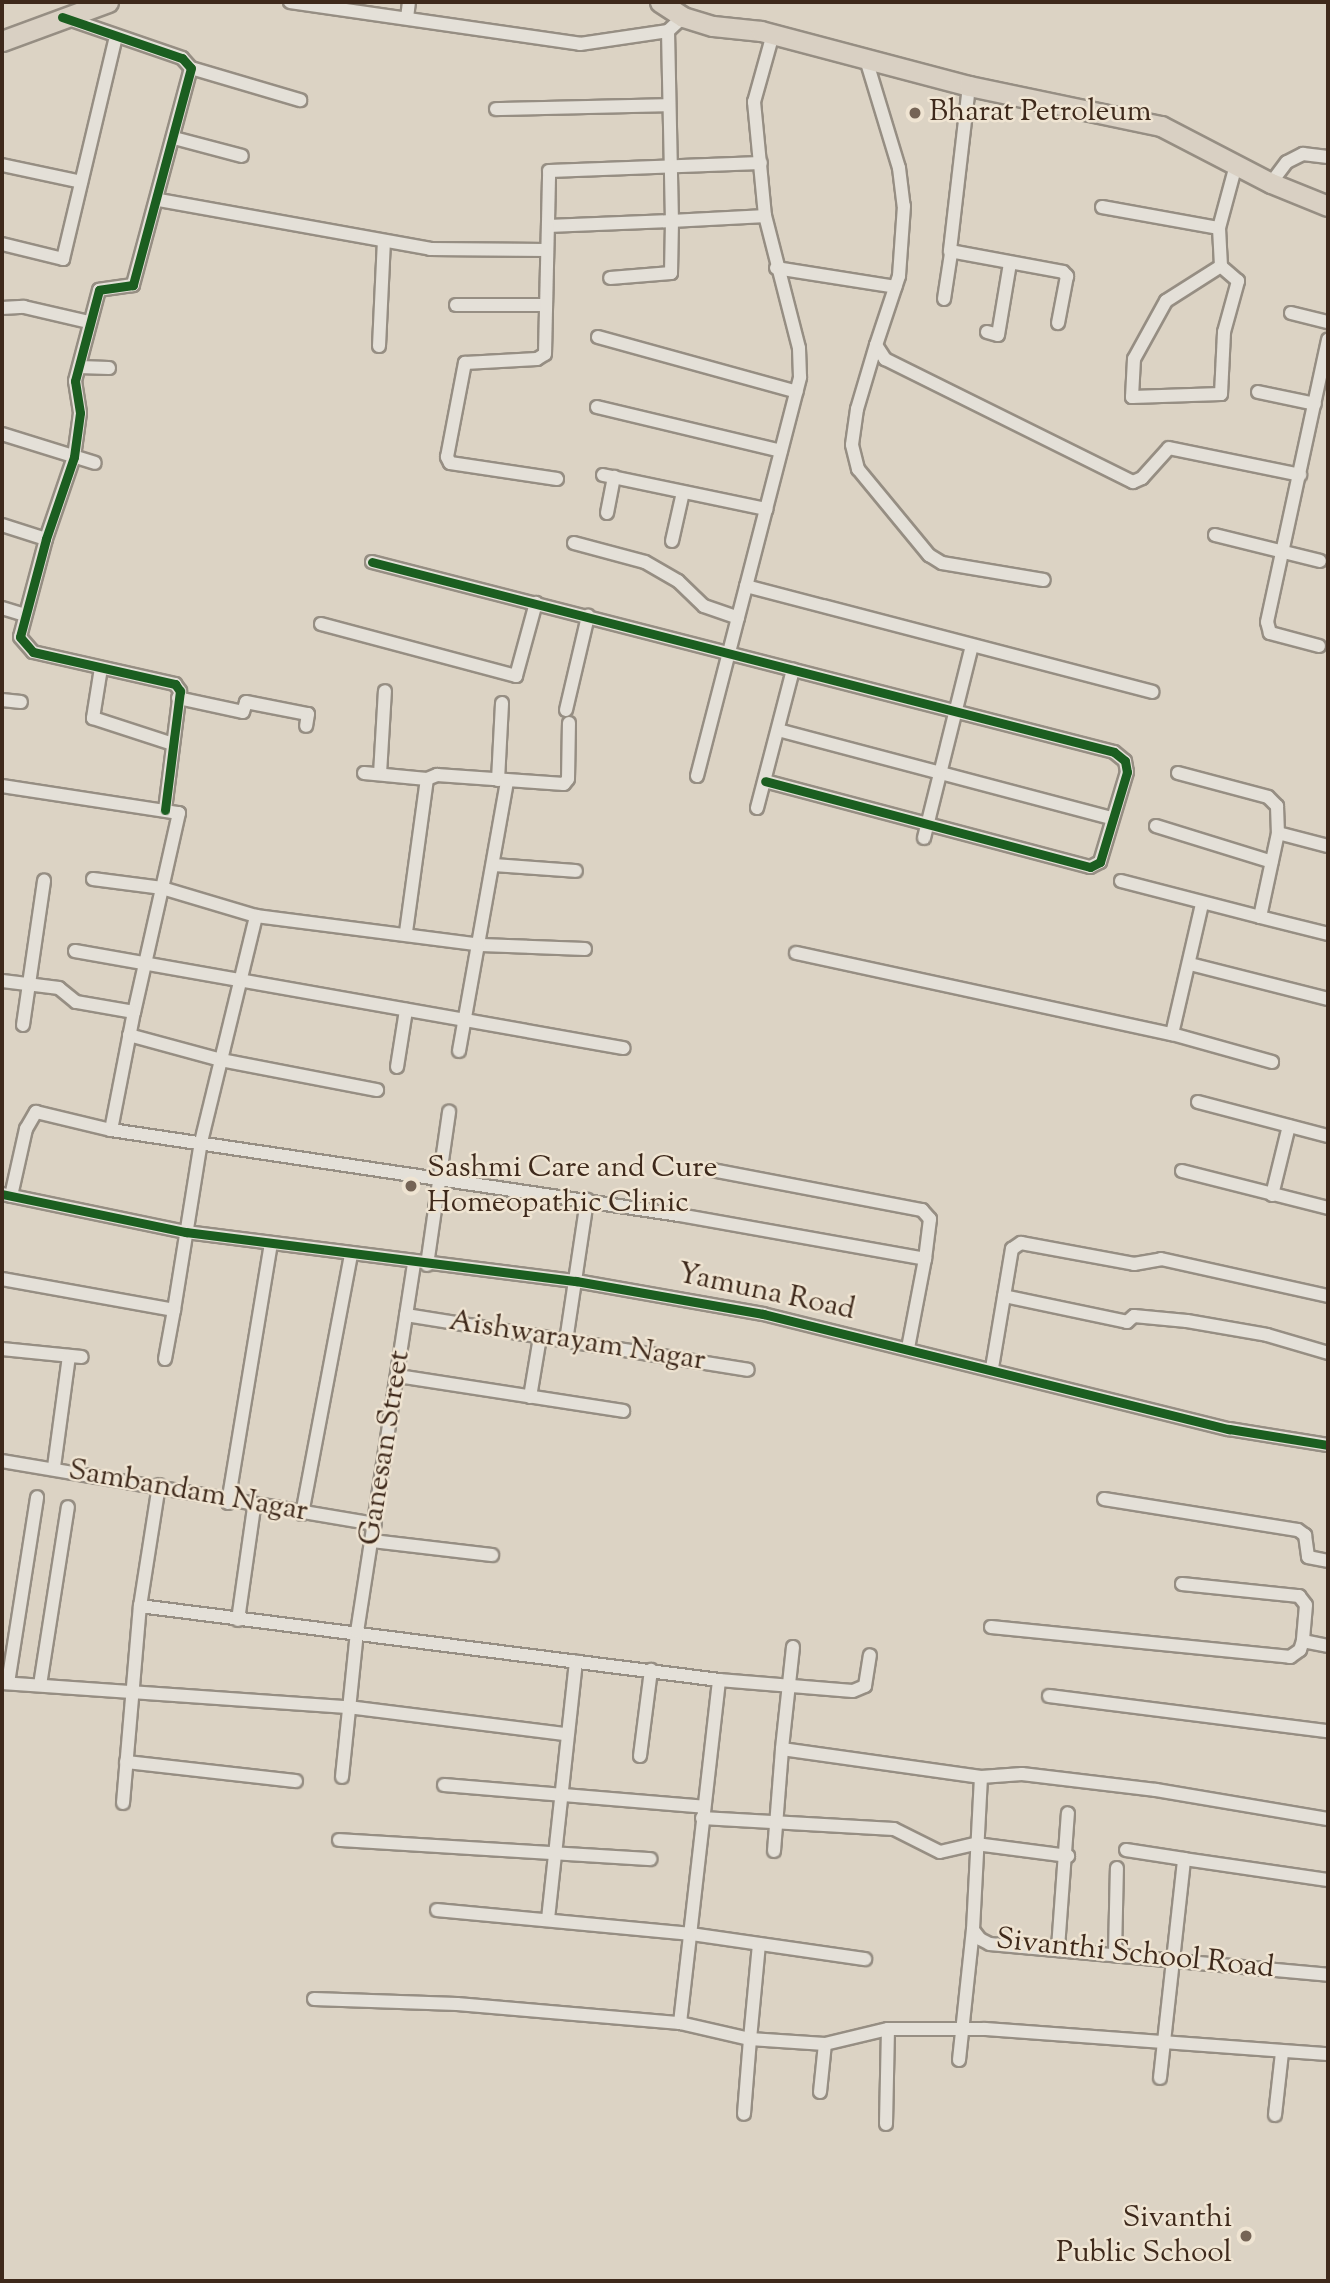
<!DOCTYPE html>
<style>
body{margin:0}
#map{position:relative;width:1330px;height:2283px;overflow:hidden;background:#dcd3c4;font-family:"Sorts Mill Goudy",serif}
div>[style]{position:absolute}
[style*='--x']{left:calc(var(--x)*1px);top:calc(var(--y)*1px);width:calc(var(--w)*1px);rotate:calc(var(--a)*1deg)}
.roads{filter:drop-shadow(2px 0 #968e83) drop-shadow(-2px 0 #968e83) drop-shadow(0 2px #968e83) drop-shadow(0 -2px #968e83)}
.street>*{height:12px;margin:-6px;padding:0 6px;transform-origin:6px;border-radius:6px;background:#e4e0d8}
.primary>*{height:19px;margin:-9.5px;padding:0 9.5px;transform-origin:9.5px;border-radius:9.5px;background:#d9d0c3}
.cycleway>*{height:9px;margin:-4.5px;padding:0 4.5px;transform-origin:4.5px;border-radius:4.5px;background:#1b5e20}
.dots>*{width:19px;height:19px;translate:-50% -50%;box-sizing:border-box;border:4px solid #efe4d2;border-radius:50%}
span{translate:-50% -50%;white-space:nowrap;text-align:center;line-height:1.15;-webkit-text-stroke:5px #efe4d2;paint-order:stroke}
.poi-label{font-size:30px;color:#3e291b}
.left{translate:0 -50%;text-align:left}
.right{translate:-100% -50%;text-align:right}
.street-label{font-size:30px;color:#3e291b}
.frame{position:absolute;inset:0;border:4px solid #3e291b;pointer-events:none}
</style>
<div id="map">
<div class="roads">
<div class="street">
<div style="--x:290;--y:2;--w:293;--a:8.2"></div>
<div style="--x:580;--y:44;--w:89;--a:-8.4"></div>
<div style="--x:668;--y:31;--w:21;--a:-43"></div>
<div style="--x:63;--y:17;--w:126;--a:19"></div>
<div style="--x:182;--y:58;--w:13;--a:48"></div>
<div style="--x:191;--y:68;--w:225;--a:105"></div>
<div style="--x:133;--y:285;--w:34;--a:172"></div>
<div style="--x:99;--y:290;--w:94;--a:104.8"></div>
<div style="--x:75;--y:381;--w:32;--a:81"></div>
<div style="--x:80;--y:413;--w:44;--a:97.8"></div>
<div style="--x:74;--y:457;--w:87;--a:108.9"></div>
<div style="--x:46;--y:539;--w:101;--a:104.9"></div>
<div style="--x:20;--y:637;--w:20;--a:49"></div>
<div style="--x:33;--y:652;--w:146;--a:12.7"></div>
<div style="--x:175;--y:684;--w:9;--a:54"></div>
<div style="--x:180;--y:691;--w:120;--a:97.2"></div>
<div style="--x:407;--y:18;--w:16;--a:-83"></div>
<div style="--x:668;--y:31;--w:190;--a:88.8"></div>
<div style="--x:672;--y:221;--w:93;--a:-3.1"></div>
<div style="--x:865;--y:56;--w:117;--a:73.1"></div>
<div style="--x:899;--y:168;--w:38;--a:83"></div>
<div style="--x:904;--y:206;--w:70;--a:94.1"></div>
<div style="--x:899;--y:276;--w:73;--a:108.4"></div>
<div style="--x:876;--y:345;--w:17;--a:57"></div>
<div style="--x:885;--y:359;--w:277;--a:26.4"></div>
<div style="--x:1133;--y:482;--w:10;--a:-24"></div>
<div style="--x:1142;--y:478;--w:40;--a:-48"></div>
<div style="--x:1169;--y:448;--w:134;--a:11.6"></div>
<div style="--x:191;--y:68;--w:114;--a:16.4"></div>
<div style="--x:969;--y:86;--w:166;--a:96.6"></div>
<div style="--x:950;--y:251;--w:115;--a:10.5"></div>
<div style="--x:1063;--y:272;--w:6;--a:45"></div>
<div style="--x:1067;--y:276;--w:48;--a:100.8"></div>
<div style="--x:496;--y:109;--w:173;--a:-1.3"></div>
<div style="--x:174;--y:138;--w:70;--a:14.8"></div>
<div style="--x:2;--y:165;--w:81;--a:12.1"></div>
<div style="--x:1271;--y:183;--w:26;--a:-53"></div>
<div style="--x:1287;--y:162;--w:18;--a:-27"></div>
<div style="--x:1303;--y:154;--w:25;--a:7"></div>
<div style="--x:159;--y:200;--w:275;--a:10.2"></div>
<div style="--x:430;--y:249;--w:117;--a:0.5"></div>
<div style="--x:1102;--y:207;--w:119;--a:10.2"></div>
<div style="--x:1219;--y:228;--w:65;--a:-74.9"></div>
<div style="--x:548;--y:226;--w:124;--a:-2.3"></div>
<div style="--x:672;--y:221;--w:52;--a:91.1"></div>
<div style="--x:671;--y:273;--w:61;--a:175.3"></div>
<div style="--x:1219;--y:228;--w:38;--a:87"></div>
<div style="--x:1221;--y:266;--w:65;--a:147.5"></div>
<div style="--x:1166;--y:301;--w:66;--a:118.9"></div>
<div style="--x:1134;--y:359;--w:38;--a:93"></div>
<div style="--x:1132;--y:397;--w:89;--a:-1.9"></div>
<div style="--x:1221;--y:394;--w:62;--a:-87.2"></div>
<div style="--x:1224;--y:332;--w:53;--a:-74.6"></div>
<div style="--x:1238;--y:281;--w:23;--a:-139"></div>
<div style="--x:2;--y:244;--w:63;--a:13.8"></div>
<div style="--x:63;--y:259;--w:228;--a:-76.6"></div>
<div style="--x:776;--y:268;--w:121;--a:9"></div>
<div style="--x:944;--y:299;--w:47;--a:-81.3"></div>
<div style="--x:456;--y:305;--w:90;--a:0"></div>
<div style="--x:2;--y:308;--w:22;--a:-3"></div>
<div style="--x:24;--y:307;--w:67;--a:13"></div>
<div style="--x:1291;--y:313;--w:38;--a:14"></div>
<div style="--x:987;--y:332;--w:11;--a:15"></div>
<div style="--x:998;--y:335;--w:73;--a:-80.5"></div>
<div style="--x:598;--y:337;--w:206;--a:15.4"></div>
<div style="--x:876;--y:345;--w:67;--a:106.5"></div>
<div style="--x:857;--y:409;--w:36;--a:98"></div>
<div style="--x:852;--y:445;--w:25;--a:76"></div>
<div style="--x:858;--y:469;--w:112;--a:50.5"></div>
<div style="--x:929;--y:555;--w:15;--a:32"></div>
<div style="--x:942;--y:563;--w:103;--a:9.5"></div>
<div style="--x:379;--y:346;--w:105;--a:-87.3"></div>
<div style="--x:79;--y:367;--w:30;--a:2"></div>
<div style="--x:1258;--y:392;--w:58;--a:11.9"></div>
<div style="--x:597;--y:407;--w:189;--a:13.4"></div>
<div style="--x:2;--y:434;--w:97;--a:17.3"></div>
<div style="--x:603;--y:475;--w:167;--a:11.8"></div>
<div style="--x:557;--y:479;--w:108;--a:-171.5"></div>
<div style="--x:450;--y:463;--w:7;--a:-117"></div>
<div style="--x:447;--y:457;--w:96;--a:-79.2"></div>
<div style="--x:465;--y:363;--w:72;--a:-3.2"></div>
<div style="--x:537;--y:359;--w:9;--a:-32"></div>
<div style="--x:545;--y:354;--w:183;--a:-88.7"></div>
<div style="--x:549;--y:171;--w:212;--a:-2.2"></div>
<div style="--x:607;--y:513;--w:37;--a:-79"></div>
<div style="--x:2;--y:525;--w:46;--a:17.7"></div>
<div style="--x:1215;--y:535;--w:108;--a:13.9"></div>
<div style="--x:672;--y:541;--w:50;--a:-77.3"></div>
<div style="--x:574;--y:543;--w:73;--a:15"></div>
<div style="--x:645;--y:562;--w:38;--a:30"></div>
<div style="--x:678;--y:581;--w:36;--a:44"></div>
<div style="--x:704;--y:606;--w:36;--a:19"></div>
<div style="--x:372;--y:562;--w:766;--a:14.36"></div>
<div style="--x:1114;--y:752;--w:14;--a:39"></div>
<div style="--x:1125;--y:761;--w:11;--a:80"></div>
<div style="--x:1127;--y:772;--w:94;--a:106.7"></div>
<div style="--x:1100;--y:862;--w:11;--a:153"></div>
<div style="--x:1090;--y:867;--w:336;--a:-165.2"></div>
<div style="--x:746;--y:586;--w:420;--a:14.6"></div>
<div style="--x:2;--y:608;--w:24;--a:17"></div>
<div style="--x:321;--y:624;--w:202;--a:14.9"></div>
<div style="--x:516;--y:676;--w:76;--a:-74.7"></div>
<div style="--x:1319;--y:646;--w:51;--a:-165.1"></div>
<div style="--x:1270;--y:633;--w:11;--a:-105"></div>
<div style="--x:1267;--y:622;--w:289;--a:-77.8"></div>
<div style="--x:101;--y:668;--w:51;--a:99.1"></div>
<div style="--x:93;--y:718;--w:84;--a:18"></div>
<div style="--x:178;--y:698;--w:66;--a:12.2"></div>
<div style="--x:243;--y:712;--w:10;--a:-73"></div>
<div style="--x:246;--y:702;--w:63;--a:11"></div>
<div style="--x:308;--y:714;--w:12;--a:99"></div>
<div style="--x:2;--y:700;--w:19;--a:6"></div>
<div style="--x:566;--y:710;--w:97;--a:-76.8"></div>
<div style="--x:778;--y:730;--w:345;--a:14.8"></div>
<div style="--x:364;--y:773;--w:63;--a:5.4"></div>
<div style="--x:1178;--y:773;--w:93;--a:14.9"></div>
<div style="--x:1268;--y:797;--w:13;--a:45"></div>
<div style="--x:1277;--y:806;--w:27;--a:88"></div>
<div style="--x:1278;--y:833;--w:86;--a:102.1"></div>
<div style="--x:1260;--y:917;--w:70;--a:14"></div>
<div style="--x:380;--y:774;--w:83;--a:-86.6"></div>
<div style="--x:697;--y:776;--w:412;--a:-75.5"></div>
<div style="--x:800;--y:377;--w:29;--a:-92"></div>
<div style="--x:799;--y:348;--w:136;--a:-104.4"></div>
<div style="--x:765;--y:216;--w:115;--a:-95.5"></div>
<div style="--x:754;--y:102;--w:71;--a:-74.4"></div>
<div style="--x:498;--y:780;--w:77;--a:-87"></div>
<div style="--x:2;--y:786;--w:179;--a:8.7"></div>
<div style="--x:179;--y:813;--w:204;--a:102.7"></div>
<div style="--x:134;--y:1012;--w:59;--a:-170.2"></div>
<div style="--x:76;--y:1002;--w:22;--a:-141"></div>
<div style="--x:59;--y:988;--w:57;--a:-173"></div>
<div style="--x:757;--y:808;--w:143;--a:-75.4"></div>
<div style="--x:1156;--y:826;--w:121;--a:17.2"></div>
<div style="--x:1278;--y:833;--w:52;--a:14.6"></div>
<div style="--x:924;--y:838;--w:198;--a:-76"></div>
<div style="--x:493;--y:865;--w:83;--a:4.1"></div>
<div style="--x:93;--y:879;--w:70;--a:7.4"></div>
<div style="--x:162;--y:888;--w:98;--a:16.6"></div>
<div style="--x:256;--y:916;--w:227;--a:7.3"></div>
<div style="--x:481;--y:945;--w:104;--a:2.2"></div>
<div style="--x:1121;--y:881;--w:144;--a:14.5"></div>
<div style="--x:406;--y:932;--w:154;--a:-82.2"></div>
<div style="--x:427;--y:779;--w:11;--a:-22"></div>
<div style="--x:437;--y:775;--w:127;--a:4.1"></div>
<div style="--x:564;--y:784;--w:6;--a:-51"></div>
<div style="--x:568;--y:779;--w:56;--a:-89"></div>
<div style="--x:75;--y:951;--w:557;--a:10.04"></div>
<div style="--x:796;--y:953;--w:385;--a:12.2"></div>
<div style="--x:1172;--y:1034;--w:133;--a:-77"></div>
<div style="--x:1190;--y:964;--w:142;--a:14.2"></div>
<div style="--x:23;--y:1025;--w:146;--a:-81.7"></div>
<div style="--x:1172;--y:1034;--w:104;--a:15.6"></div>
<div style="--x:129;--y:1035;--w:95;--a:15.2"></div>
<div style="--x:221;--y:1060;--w:159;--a:10.9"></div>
<div style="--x:459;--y:1051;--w:274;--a:-79.9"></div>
<div style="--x:397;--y:1067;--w:58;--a:-81"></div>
<div style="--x:1198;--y:1102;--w:134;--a:14.7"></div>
<div style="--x:111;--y:1130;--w:120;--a:-79"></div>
<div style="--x:712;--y:1170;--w:214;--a:10.8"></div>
<div style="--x:922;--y:1210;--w:12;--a:48"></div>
<div style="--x:930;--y:1219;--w:40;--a:97.1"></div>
<div style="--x:1182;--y:1171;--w:151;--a:14.2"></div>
<div style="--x:2;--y:1194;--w:188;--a:11.7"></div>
<div style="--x:186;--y:1232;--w:393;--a:7.2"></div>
<div style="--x:576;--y:1281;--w:190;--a:10"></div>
<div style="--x:763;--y:1314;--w:480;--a:13.9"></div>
<div style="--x:1229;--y:1429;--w:100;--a:9.2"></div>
<div style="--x:1272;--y:1195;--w:71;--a:-76.2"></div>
<div style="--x:11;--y:1196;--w:69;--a:-77.4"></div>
<div style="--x:26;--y:1129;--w:20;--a:-60"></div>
<div style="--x:36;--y:1112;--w:77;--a:13.5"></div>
<div style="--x:111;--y:1130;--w:574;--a:8.51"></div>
<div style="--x:679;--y:1215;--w:250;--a:10.1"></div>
<div style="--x:925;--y:1259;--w:91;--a:100.8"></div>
<div style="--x:427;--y:1265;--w:155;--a:-81.8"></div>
<div style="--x:2;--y:1279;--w:175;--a:10.2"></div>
<div style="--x:174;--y:1310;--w:170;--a:-80.9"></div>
<div style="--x:201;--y:1142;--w:233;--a:-76.3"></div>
<div style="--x:1004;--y:1296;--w:126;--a:11.9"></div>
<div style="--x:1127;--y:1322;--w:9;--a:-41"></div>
<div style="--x:1134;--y:1316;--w:53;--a:5.4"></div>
<div style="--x:1187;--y:1321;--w:81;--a:9.9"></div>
<div style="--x:1267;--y:1335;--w:64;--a:16.4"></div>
<div style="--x:406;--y:1315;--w:346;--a:9.1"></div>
<div style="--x:566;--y:1341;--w:143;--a:-81.5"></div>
<div style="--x:2;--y:1349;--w:80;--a:5.7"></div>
<div style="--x:165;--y:1359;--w:50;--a:-79.6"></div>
<div style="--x:992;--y:1368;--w:121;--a:-80.5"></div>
<div style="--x:1012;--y:1249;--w:11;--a:-34"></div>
<div style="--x:1021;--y:1243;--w:115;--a:10.5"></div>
<div style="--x:1134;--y:1264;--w:27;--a:-10"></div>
<div style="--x:1161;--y:1259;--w:171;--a:12.5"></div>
<div style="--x:398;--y:1376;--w:228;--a:8.8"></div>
<div style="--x:530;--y:1397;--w:61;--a:-80.5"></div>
<div style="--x:2;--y:1461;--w:378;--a:9.6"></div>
<div style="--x:54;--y:1467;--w:112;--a:-82.3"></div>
<div style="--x:159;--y:1485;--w:122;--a:98.9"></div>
<div style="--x:140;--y:1606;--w:584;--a:7.28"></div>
<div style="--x:719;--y:1680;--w:134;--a:4.7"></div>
<div style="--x:853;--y:1691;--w:13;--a:-23"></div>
<div style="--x:865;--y:1686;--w:31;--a:-81"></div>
<div style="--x:1104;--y:1499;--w:196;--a:9.1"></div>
<div style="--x:1298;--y:1530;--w:9;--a:36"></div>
<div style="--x:1305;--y:1535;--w:22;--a:82"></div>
<div style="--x:1308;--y:1557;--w:20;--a:11"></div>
<div style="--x:228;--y:1503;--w:263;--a:-80.6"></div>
<div style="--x:302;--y:1514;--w:264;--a:-79.3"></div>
<div style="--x:372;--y:1541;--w:121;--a:6.7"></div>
<div style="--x:1182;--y:1584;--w:118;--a:5.9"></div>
<div style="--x:1299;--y:1596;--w:11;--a:52"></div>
<div style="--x:1306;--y:1605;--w:36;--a:95"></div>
<div style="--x:1303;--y:1641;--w:25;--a:11"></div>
<div style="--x:238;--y:1620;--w:114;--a:-81.9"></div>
<div style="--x:991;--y:1627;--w:301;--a:5.7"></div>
<div style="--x:1290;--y:1657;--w:12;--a:-35"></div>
<div style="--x:1300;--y:1650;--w:9;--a:-72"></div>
<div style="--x:793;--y:1647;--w:103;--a:96.2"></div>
<div style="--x:782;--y:1749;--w:201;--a:8"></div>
<div style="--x:981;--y:1777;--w:41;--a:-4.2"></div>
<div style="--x:1022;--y:1774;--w:135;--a:6.8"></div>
<div style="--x:1156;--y:1790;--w:174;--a:9.6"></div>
<div style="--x:2;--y:1683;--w:347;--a:4"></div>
<div style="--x:348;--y:1707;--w:220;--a:7.1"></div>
<div style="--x:8;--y:1683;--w:188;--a:-81.1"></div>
<div style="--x:40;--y:1685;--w:180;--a:-81.1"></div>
<div style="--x:1049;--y:1696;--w:281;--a:7.2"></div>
<div style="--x:640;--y:1756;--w:87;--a:-82.7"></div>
<div style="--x:126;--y:1762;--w:171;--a:6.4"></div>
<div style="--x:342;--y:1777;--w:146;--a:-84.1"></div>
<div style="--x:357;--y:1632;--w:372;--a:-81.2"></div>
<div style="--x:981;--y:1777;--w:153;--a:93"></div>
<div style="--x:973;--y:1930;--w:11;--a:52"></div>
<div style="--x:980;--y:1939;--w:11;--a:27"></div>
<div style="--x:990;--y:1944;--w:339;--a:5.2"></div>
<div style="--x:444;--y:1785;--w:261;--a:4.8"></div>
<div style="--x:123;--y:1803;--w:198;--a:-85.1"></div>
<div style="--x:702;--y:1818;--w:192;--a:3.3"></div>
<div style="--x:894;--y:1829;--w:51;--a:26.6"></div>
<div style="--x:940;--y:1852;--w:37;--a:-13"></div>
<div style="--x:976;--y:1844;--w:93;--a:7.4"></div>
<div style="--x:339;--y:1840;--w:312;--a:3.5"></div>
<div style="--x:1126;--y:1850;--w:59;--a:8.8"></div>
<div style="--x:774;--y:1851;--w:102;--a:-85.5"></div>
<div style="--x:437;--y:1910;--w:255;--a:5.4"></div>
<div style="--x:691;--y:1934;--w:176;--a:8.2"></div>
<div style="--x:548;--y:1919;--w:259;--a:-83.8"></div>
<div style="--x:759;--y:1944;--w:95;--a:95.4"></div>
<div style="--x:750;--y:2039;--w:75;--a:3.8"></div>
<div style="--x:825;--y:2044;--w:65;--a:-13.4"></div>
<div style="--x:1058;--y:1948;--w:135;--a:-85.8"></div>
<div style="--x:1115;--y:1953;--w:85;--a:-88.7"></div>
<div style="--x:314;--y:1999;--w:143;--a:2"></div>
<div style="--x:457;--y:2004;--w:224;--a:4.9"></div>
<div style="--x:680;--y:2023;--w:72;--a:12.9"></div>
<div style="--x:750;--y:2039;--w:75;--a:94.6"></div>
<div style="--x:680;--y:2023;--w:345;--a:-83.5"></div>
<div style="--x:959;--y:2060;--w:131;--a:-83.9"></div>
<div style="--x:1160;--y:2078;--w:220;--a:-83.7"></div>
<div style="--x:1184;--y:1859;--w:146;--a:8.3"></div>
<div style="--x:820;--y:2092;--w:48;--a:-84.1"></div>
<div style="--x:1275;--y:2115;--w:62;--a:-83.6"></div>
<div style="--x:886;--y:2124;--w:95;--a:-88.8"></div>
<div style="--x:888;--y:2029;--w:97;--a:0"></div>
<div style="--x:985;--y:2029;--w:344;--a:4.2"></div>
</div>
<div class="primary">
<div style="--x:660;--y:2;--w:27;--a:33"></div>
<div style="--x:683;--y:17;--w:31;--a:17"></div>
<div style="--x:713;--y:26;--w:48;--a:5.9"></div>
<div style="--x:761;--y:31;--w:215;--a:14.8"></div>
<div style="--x:969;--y:86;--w:196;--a:11.8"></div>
<div style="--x:1161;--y:126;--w:124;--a:27.4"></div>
<div style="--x:1271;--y:183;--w:61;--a:22"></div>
<div style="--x:2;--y:41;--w:113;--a:-20.2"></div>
</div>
</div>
<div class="cycleway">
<div style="--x:62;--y:17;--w:127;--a:18.9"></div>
<div style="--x:182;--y:58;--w:13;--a:48"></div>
<div style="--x:191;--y:68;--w:225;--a:105"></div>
<div style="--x:133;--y:285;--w:34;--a:172"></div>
<div style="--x:99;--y:290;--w:94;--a:104.8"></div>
<div style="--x:75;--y:381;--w:32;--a:81"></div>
<div style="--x:80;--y:413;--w:44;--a:97.8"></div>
<div style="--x:74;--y:457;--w:87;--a:108.9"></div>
<div style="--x:46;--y:539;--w:101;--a:104.9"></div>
<div style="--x:20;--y:637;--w:20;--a:49"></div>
<div style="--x:33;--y:652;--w:146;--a:12.7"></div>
<div style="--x:175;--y:684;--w:9;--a:54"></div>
<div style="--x:180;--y:691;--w:120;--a:97.2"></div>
<div style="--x:372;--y:562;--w:766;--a:14.36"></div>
<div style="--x:1114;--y:752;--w:14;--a:39"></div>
<div style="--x:1125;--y:761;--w:11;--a:80"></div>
<div style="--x:1127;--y:772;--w:94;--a:106.7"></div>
<div style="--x:1100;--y:862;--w:11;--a:153"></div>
<div style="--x:1090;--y:867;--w:336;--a:-165.2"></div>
<div style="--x:2;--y:1194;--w:188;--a:11.7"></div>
<div style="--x:186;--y:1232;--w:393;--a:7.2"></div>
<div style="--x:576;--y:1281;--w:190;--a:10"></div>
<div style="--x:763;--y:1314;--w:480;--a:13.9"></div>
<div style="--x:1229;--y:1429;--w:100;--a:9.2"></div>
</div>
<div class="dots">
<div style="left:915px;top:113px;background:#756456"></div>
<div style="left:411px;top:1186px;background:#756456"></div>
<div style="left:1246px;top:2236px;background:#756456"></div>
</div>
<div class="poi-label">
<span class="left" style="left:929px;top:113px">Bharat Petroleum</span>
<span class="left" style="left:427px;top:1186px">Sashmi Care and Cure<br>Homeopathic Clinic</span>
<span class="right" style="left:1232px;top:2236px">Sivanthi<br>Public School</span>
</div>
<div class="street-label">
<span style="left:766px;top:1293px;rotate:12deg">Yamuna Road</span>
<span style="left:577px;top:1342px;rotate:9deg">Aishwarayam Nagar</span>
<span style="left:386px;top:1448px;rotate:-81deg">Ganesan Street</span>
<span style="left:188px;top:1492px;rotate:10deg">Sambandam Nagar</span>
<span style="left:1135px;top:1955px;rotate:6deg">Sivanthi School Road</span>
</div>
<div class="frame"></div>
</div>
